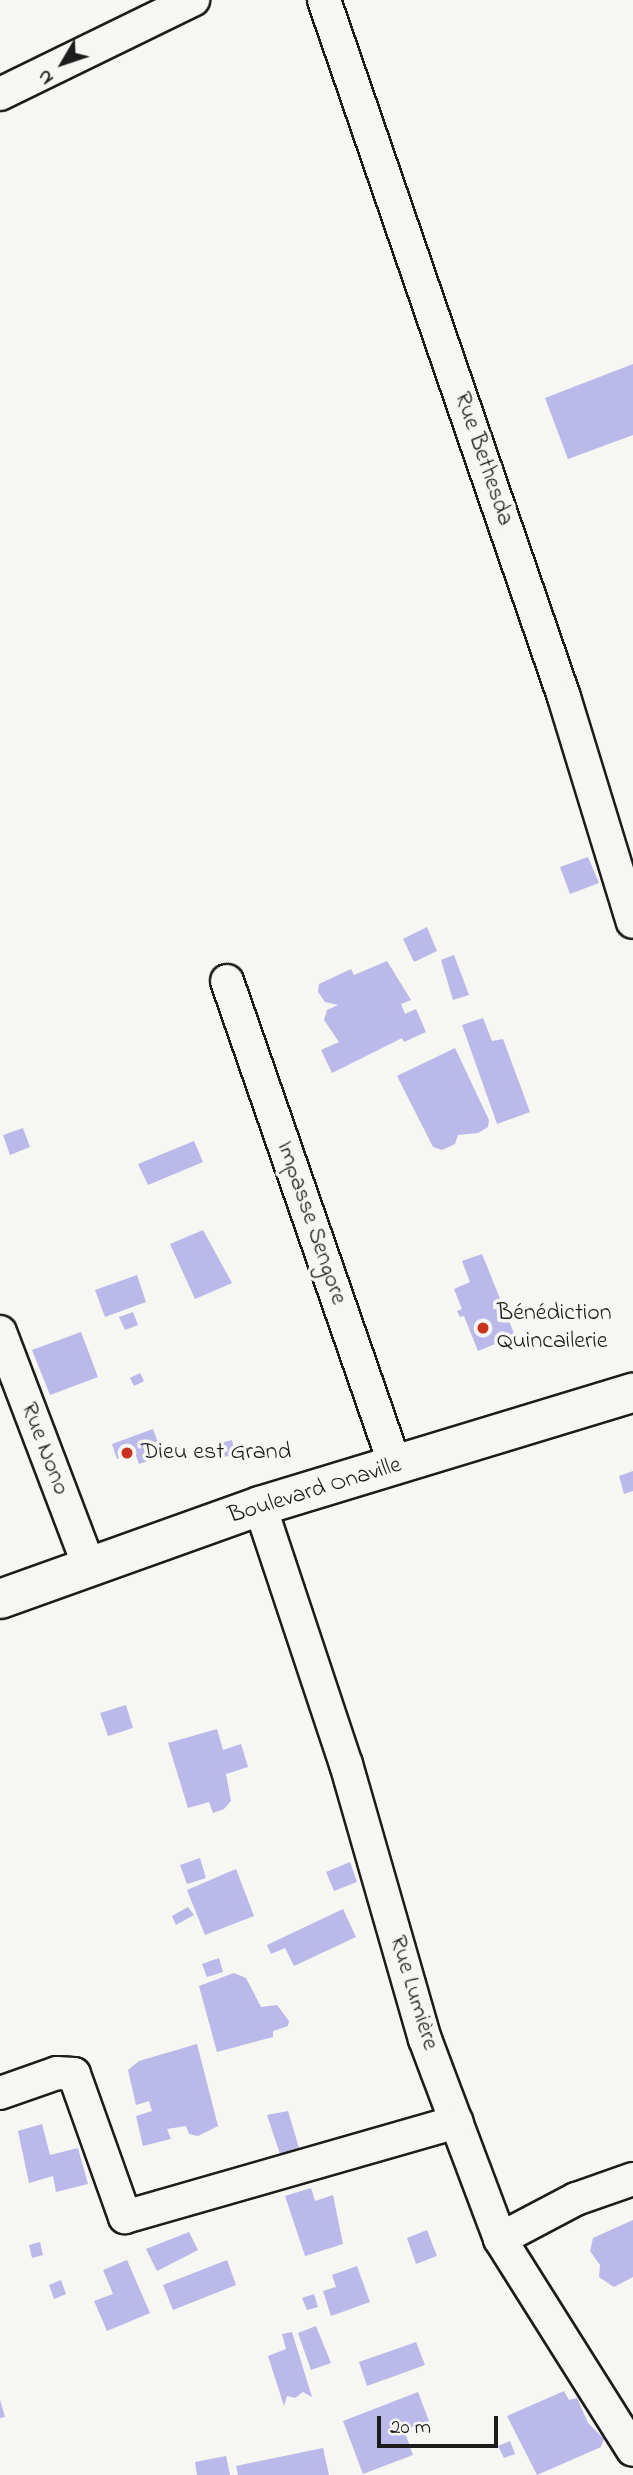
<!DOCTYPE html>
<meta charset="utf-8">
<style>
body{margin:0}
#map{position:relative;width:633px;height:2475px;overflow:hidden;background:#f6f6f2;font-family:"Indie Flower",sans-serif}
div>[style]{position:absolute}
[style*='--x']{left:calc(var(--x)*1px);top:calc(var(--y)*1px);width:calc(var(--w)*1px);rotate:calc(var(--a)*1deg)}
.building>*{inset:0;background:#bbb8ea}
.roads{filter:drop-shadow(2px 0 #1c1c1c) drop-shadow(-2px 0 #1c1c1c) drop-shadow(0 2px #1c1c1c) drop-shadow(0 -2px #1c1c1c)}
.street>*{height:32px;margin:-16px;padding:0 16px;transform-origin:16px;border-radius:16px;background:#f6f6f2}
.secondary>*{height:38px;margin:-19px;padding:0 19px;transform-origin:19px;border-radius:19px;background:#f6f6f2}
.dots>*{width:19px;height:19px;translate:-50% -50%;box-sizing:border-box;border:4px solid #f6f6f2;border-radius:50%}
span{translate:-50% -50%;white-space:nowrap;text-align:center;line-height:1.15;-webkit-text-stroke:7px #f6f6f2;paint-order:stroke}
.street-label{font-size:24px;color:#1c1c1c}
.poi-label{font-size:24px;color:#1c1c1c}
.left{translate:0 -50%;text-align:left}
.north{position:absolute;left:28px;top:28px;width:70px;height:70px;-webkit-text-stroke:5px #f6f6f2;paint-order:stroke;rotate:231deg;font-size:19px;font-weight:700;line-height:28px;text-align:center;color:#1c1c1c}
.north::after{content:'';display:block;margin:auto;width:24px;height:32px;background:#1c1c1c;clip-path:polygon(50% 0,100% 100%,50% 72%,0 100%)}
.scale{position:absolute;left:377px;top:2416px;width:121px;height:32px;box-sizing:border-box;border:4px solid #1c1c1c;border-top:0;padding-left:9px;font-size:21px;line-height:24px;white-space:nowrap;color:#1c1c1c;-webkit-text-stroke:5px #f6f6f2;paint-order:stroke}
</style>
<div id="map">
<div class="building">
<div style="clip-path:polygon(633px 364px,633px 435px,568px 459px,545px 398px)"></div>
<div style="clip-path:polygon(588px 857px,599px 883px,570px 894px,560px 867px)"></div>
<div style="clip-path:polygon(427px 927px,437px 951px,414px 962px,403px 939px)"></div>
<div style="clip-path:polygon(454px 955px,469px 995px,453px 1000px,441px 960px)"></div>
<div style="clip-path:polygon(387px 961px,411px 1000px,401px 1004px,405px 1014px,416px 1009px,426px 1032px,404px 1042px,402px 1038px,332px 1073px,321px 1050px,339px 1042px,324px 1020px,327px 1010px,338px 1005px,325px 1002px,318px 992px,319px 984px,351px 969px,354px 975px)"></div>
<div style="clip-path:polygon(483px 1018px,492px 1041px,503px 1039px,530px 1112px,497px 1124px,462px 1025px)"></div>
<div style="clip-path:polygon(455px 1048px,489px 1120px,488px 1127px,478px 1133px,458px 1135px,455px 1144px,442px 1150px,433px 1147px,397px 1076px)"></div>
<div style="clip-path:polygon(23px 1128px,30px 1147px,10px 1155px,3px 1135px)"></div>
<div style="clip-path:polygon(194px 1141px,203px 1162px,148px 1185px,138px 1164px)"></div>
<div style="clip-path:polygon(203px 1230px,232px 1283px,195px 1299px,170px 1244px)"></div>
<div style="clip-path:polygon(482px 1254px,515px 1336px,478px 1351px,464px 1316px,460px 1317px,457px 1311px,462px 1309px,454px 1289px,470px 1282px,462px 1261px)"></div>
<div style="clip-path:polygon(137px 1275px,146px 1302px,105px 1317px,95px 1290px)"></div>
<div style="clip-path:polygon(133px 1312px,138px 1325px,125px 1330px,119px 1317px)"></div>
<div style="clip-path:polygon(81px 1332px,98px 1377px,50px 1395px,32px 1350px)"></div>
<div style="clip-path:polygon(140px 1373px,144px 1381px,134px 1386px,130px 1378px)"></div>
<div style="clip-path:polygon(153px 1429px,163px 1456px,139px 1464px,135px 1453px,117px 1459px,112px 1444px)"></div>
<div style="clip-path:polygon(232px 1440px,235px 1453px,225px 1457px,220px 1443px)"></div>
<div style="clip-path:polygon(633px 1471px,633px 1491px,624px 1494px,619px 1476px)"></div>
<div style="clip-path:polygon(126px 1705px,133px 1728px,108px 1736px,100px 1713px)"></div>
<div style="clip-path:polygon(217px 1729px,223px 1750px,241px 1744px,248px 1767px,226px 1774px,231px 1801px,224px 1809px,213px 1813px,209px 1802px,188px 1808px,168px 1743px)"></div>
<div style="clip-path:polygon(200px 1858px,206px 1878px,187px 1884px,180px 1865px)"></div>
<div style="clip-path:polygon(350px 1862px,357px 1882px,334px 1891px,326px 1872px)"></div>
<div style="clip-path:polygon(236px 1869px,254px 1916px,205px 1935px,187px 1890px)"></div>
<div style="clip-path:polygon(188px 1907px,194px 1915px,176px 1925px,172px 1916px)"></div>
<div style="clip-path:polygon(343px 1909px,356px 1937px,294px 1966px,285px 1948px,271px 1954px,267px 1945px)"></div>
<div style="clip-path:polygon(219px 1958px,223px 1972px,207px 1977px,202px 1964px)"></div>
<div style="clip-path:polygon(234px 1973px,246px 1978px,261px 2007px,277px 2005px,289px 2021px,288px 2026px,273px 2031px,273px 2037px,217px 2052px,199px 1986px)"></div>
<div style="clip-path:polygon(197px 2044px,218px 2126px,198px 2136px,189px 2134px,186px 2126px,167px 2129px,171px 2139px,143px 2146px,136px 2116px,152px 2111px,149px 2101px,136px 2105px,128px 2070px,139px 2061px)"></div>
<div style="clip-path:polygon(288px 2111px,299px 2148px,280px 2154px,267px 2115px)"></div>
<div style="clip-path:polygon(42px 2124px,50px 2155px,78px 2148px,88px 2184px,56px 2192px,53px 2176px,29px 2183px,18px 2131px)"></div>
<div style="clip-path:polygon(311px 2188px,315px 2201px,333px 2195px,343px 2244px,305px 2256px,285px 2196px)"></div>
<div style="clip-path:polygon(633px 2220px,633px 2277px,614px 2287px,599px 2277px,600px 2265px,590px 2251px,593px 2238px)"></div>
<div style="clip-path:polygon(427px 2230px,437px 2256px,416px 2264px,407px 2238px)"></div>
<div style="clip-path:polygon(189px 2232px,198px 2250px,157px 2271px,146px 2249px)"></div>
<div style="clip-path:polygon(40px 2242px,43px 2255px,32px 2258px,29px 2245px)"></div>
<div style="clip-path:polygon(127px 2260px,150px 2313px,107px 2331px,94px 2301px,113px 2294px,103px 2270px)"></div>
<div style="clip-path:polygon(227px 2260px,236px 2285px,173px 2310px,163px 2285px)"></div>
<div style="clip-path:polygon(357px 2266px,370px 2302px,331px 2316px,323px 2291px,336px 2287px,332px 2275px)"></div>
<div style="clip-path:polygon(61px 2280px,66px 2294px,54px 2299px,49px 2285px)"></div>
<div style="clip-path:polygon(314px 2294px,318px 2307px,307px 2310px,302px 2298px)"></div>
<div style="clip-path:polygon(316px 2326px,331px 2363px,311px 2370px,298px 2333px)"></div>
<div style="clip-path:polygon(292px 2332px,312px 2397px,303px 2392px,295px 2398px,287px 2396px,284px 2406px,268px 2356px,286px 2349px,282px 2334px)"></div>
<div style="clip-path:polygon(416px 2342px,425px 2365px,367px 2386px,359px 2362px)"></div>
<div style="clip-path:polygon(564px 2391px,569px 2400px,577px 2398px,588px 2423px,604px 2439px,601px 2447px,537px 2475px,507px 2416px)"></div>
<div style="clip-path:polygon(418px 2392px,429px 2421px,404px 2430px,413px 2455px,363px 2474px,343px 2421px)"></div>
<div style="clip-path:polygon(0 2400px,5px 2417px,0 2418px)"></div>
<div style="clip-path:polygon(510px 2441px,515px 2454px,504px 2458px,498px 2446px)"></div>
<div style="clip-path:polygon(323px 2448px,329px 2475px,238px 2475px,236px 2466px)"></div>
<div style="clip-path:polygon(226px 2456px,230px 2475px,197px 2475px,195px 2462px)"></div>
</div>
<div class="roads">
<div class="street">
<div style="--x:324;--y:0;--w:737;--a:71"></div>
<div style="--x:564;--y:697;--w:235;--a:73"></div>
<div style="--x:0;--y:94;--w:215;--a:-26"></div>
<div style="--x:227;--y:981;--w:512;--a:70.86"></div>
<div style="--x:0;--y:1332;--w:250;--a:69.2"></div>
<div style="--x:260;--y:1506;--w:272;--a:71.6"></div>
<div style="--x:346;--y:1764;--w:286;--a:74"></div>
<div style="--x:425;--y:2039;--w:214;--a:69.4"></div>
<div style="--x:500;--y:2239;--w:249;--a:57.8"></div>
<div style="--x:0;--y:2093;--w:60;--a:-19.3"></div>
<div style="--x:57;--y:2073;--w:17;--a:3"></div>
<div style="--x:74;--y:2074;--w:152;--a:70.4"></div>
<div style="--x:125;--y:2217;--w:345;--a:-16"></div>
<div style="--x:500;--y:2239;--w:86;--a:-27.8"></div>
<div style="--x:576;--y:2199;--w:60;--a:-19.3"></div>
</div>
<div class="secondary">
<div style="--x:0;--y:1599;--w:276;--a:-19.7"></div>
<div style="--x:260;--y:1506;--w:390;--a:-16.9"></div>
</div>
</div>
<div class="dots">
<div style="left:483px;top:1328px;background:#c8321e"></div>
<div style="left:127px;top:1453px;background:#c8321e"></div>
</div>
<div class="street-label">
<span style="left:483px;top:459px;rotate:71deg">Rue Bethesda</span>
<span style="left:311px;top:1223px;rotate:71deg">Impasse Sengore</span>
<span style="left:44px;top:1449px;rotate:69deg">Rue Nono</span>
<span style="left:315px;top:1491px;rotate:-17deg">Boulevard Onaville</span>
<span style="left:413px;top:1993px;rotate:73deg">Rue Lumière</span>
</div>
<div class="poi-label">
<span class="left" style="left:497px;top:1328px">Bénédiction<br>Quincailerie</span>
<span class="left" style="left:141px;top:1453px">Dieu est Grand</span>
</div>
<div class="north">N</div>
<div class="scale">20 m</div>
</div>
